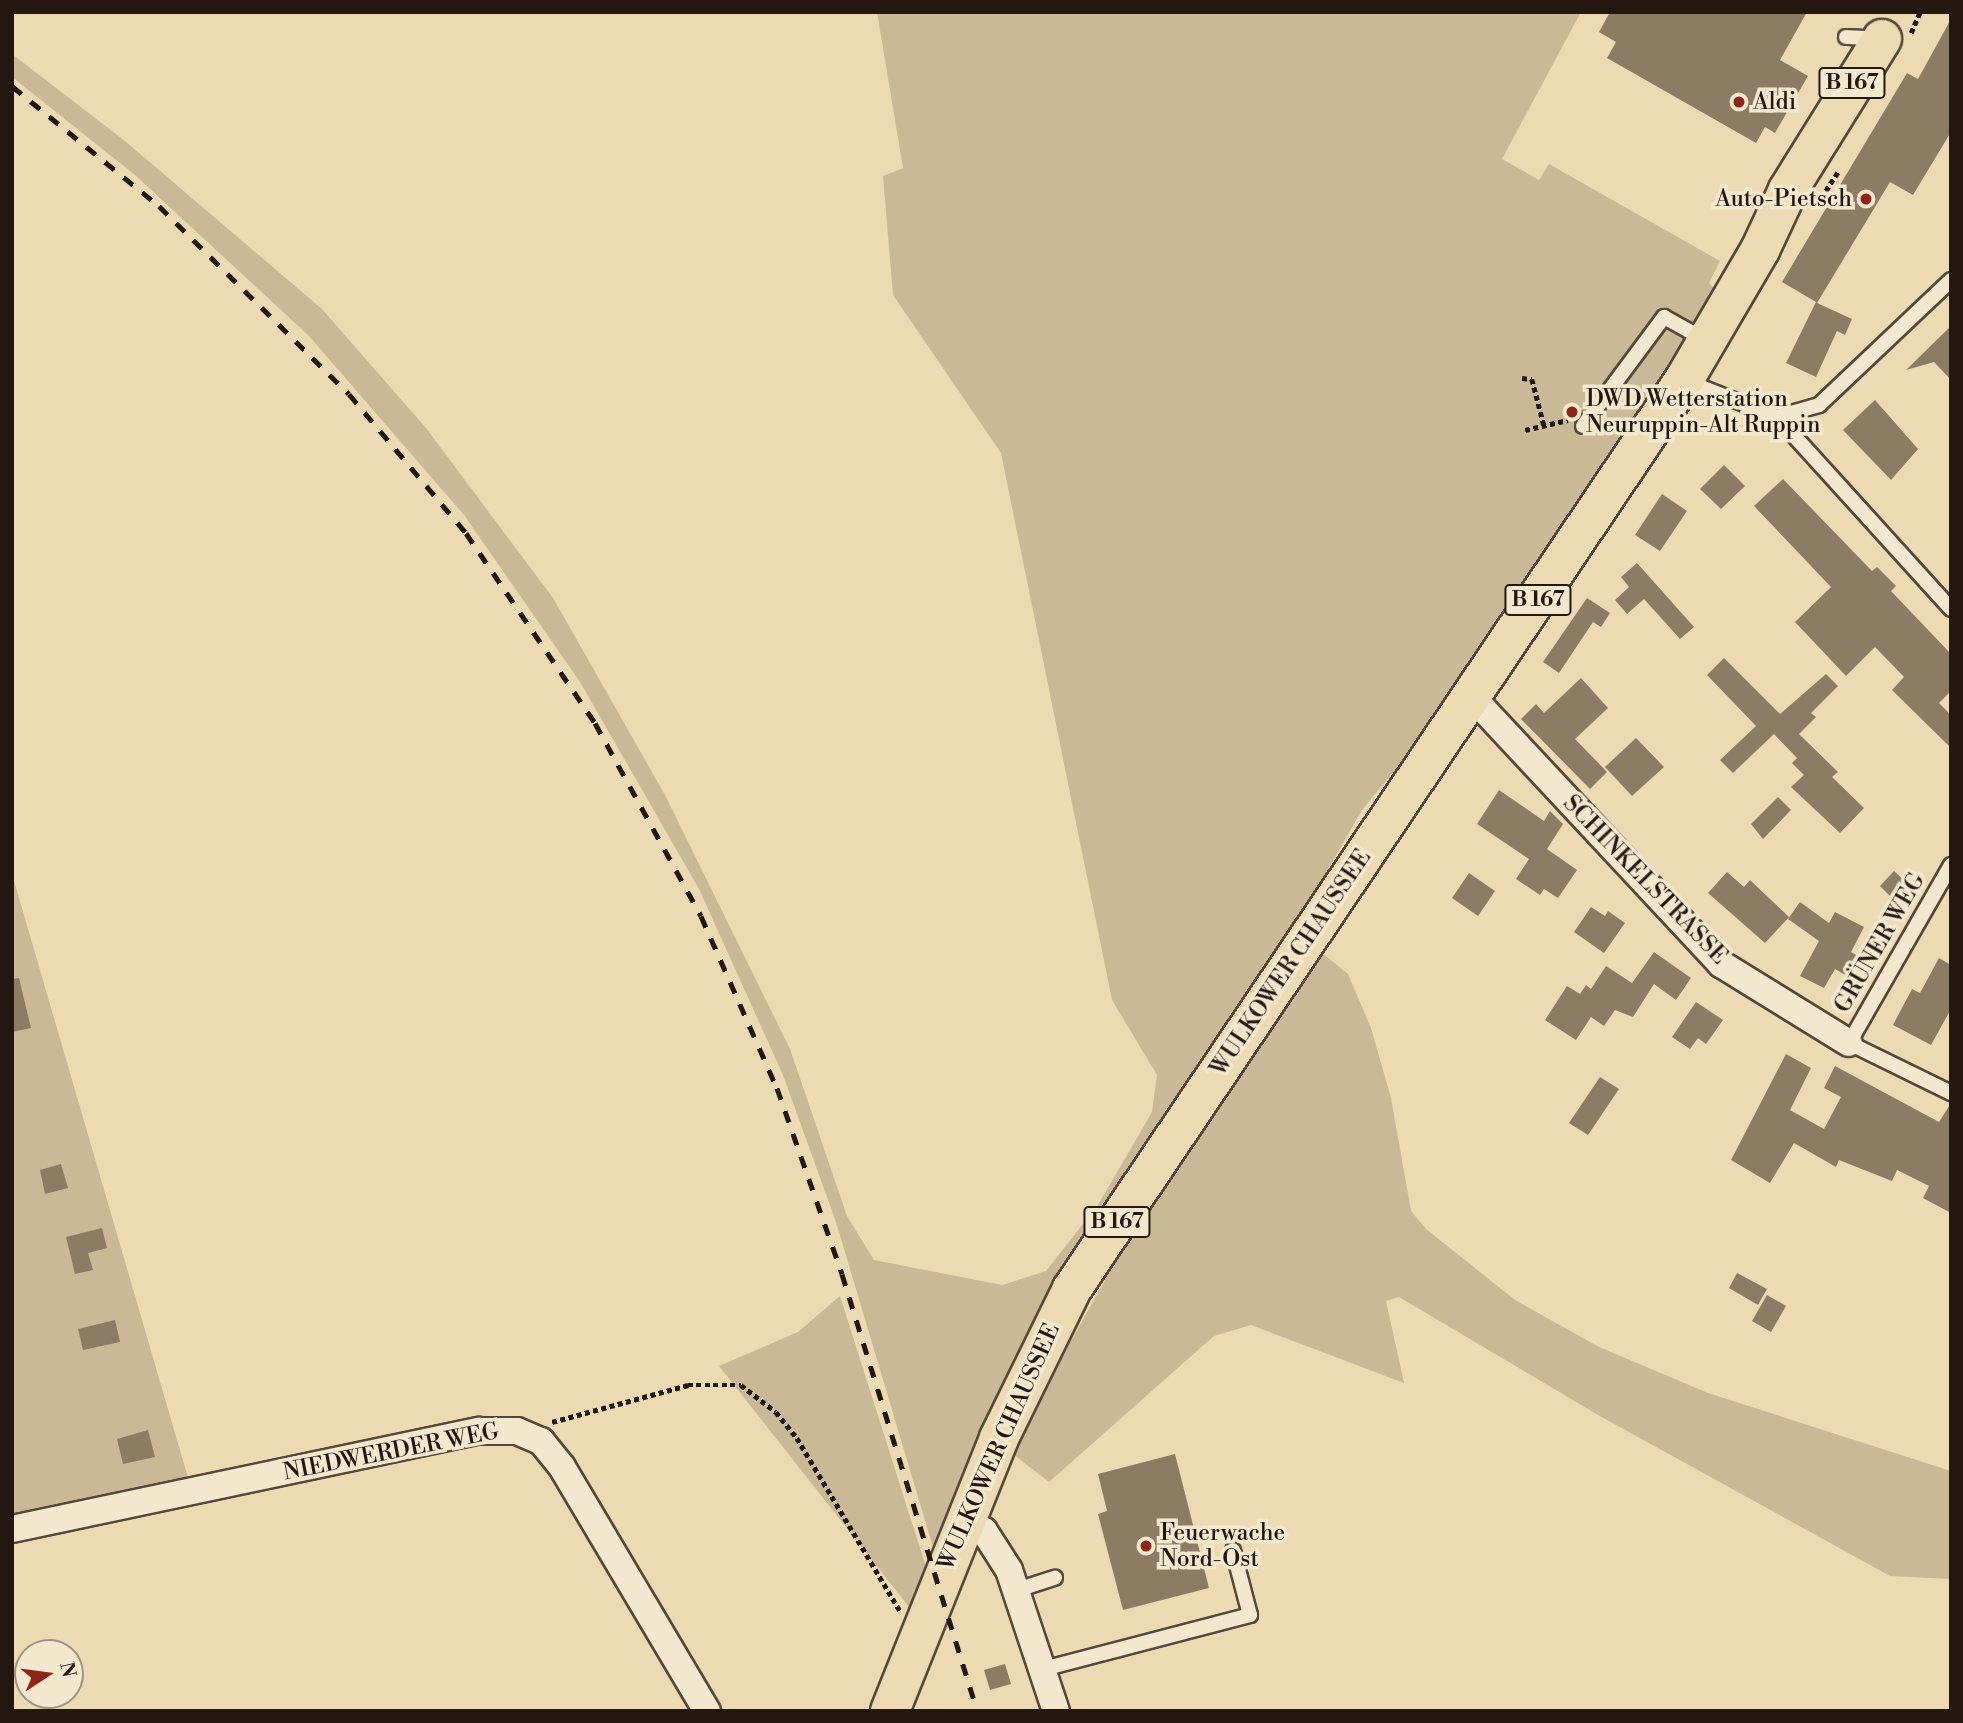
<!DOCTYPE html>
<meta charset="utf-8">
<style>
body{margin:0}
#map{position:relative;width:1963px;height:1723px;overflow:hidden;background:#ecdab2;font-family:"Libre Bodoni",serif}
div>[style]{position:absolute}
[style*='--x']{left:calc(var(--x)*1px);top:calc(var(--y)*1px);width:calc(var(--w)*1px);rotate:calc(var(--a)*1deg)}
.green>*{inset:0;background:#cab996}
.building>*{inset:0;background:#8c7c64}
.path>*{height:4.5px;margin-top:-2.25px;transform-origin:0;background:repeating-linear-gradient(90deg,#24170f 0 5px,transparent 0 8.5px)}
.roads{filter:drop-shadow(2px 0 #564838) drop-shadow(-2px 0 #564838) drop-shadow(0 2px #564838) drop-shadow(0 -2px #564838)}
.lane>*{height:14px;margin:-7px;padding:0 7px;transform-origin:7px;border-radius:7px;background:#f3e7cd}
.street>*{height:26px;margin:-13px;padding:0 13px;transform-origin:13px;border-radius:13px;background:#f3e7cd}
.primary>*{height:38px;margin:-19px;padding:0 19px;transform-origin:19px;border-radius:19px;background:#ecdab2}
.rail>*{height:5px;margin-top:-2.5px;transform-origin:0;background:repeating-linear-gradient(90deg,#24170f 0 12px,transparent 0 24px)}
.dots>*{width:19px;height:19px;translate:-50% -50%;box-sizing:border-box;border:4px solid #f3e7cd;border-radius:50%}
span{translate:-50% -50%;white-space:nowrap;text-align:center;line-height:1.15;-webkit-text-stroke:7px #f3e7cd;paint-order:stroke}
.shield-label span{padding:2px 5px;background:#f3e7cd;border:2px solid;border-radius:5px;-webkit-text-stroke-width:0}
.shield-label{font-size:21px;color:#24170f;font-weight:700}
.poi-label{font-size:23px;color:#24170f}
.left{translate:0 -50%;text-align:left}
.right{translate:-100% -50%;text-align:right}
.street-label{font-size:23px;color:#24170f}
.frame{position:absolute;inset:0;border:14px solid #24170f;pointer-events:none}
.north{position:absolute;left:14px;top:1639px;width:70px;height:70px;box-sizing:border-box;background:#f3e7cd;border:2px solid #a09481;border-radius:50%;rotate:77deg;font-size:19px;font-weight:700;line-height:28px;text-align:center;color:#24170f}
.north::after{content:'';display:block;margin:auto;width:24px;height:32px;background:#8f2418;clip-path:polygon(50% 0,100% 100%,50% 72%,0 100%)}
</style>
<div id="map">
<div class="green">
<div style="clip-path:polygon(877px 12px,1581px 12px,1502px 159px,1539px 180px,1549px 164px,1720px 261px,1709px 283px,1721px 295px,1462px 689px,1362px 810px,935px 1554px,836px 1222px,783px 1075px,699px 889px,580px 682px,464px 515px,309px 336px,135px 175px,12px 77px,12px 54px,125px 141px,322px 309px,426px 428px,553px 598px,665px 795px,790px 1049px,847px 1216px,874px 1260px,1002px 1285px,1046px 1271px,1098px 1205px,1152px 1112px,1157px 1075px,1112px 1000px,1001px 453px,893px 295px,883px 176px,903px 168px)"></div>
<div style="clip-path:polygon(12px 874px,191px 1488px,12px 1526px)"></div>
<div style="clip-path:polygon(1317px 949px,1348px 974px,1371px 1028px,1391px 1098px,1411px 1211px,1426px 1229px,1515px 1300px,1599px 1347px,1708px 1393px,1951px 1471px,1951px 1579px,1890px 1576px,1598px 1415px,1399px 1297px,1386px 1301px,1404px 1383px,1251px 1325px,1214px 1336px,1049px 1482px,1009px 1451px,1197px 1117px)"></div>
<div style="clip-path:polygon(840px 1296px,927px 1570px,909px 1607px,719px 1366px,798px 1332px)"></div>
</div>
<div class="building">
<div style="clip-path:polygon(1610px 12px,1807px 12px,1780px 60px,1808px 76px,1775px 133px,1765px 127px,1756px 143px,1607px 58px,1616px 42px,1599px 32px)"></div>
<div style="clip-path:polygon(1951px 19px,1951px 132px,1913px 195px,1890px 182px,1817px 303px,1852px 319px,1845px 335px,1837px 331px,1816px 377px,1786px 363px,1816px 302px,1782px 282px,1907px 73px,1918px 79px)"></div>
<div style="clip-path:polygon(1951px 326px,1951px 380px,1934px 362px,1906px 370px)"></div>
<div style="clip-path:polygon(1875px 400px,1918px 449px,1891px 480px,1843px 430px)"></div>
<div style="clip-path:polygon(1724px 465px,1745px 486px,1721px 509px,1700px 489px)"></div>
<div style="clip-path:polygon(1783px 479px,1872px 571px,1877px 567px,1896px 586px,1891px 591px,1951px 654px,1951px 691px,1939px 703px,1951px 715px,1951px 748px,1892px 690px,1904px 677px,1875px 647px,1846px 676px,1795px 622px,1831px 587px,1754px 506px)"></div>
<div style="clip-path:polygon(1662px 494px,1687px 511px,1660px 551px,1635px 535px)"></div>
<div style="clip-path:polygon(1637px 563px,1694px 627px,1680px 639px,1644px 599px,1627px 614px,1615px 600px,1629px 587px,1621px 577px)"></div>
<div style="clip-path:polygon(1587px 598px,1610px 613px,1601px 627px,1593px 622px,1559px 673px,1543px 662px)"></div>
<div style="clip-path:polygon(1724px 658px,1780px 714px,1826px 674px,1838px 686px,1811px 713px,1816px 717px,1799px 734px,1838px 772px,1832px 777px,1864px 808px,1840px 833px,1791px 787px,1804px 775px,1792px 763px,1797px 758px,1774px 734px,1733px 773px,1720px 760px,1756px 726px,1707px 675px)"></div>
<div style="clip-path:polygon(1581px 678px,1608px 708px,1575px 739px,1607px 772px,1590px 789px,1521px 719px,1536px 704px,1544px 713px)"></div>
<div style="clip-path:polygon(1636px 738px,1664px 767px,1632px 796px,1605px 767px)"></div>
<div style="clip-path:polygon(1499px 790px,1544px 821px,1550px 811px,1563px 824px,1547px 849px,1577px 870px,1558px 898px,1544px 889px,1540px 895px,1516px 879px,1529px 859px,1477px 824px)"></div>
<div style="clip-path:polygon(1778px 797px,1791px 810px,1763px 839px,1751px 824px)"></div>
<div style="clip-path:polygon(1894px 871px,1908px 884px,1894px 900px,1880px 886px)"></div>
<div style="clip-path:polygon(1727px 872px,1744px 887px,1750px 880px,1789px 917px,1765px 943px,1708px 893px)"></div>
<div style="clip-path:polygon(1469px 873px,1495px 891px,1478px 916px,1452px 898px)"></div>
<div style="clip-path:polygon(1800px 902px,1829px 923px,1835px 912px,1864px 927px,1851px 952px,1858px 956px,1847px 976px,1835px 969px,1824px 988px,1800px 976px,1819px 941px,1788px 919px)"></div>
<div style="clip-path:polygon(1591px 907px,1605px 916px,1608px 911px,1625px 923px,1604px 953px,1574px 932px)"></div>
<div style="clip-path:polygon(1654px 952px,1691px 978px,1676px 1000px,1654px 984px,1633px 1017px,1615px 1010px,1604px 1026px,1591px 1017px,1576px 1040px,1545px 1020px,1567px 986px,1580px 994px,1586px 985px,1591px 989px,1606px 966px,1632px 983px)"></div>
<div style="clip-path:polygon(1939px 958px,1951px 965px,1951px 1009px,1931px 1045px,1893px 1025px,1912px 989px,1920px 993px)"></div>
<div style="clip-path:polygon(19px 978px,31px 1028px,12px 1032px,12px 979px)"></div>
<div style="clip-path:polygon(1696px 1002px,1723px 1020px,1706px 1044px,1698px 1038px,1690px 1049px,1672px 1037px)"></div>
<div style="clip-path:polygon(1786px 1054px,1811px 1068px,1790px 1110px,1824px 1129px,1841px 1097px,1824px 1088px,1835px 1066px,1939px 1122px,1951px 1103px,1951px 1213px,1923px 1198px,1929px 1186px,1897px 1170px,1892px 1181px,1839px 1160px,1836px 1167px,1794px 1143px,1770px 1183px,1731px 1160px)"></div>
<div style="clip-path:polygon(1600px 1077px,1619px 1089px,1588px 1135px,1569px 1123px)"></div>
<div style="clip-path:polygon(61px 1164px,68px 1188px,45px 1194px,40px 1170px)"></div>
<div style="clip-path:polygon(102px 1228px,107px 1248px,88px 1253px,93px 1270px,75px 1274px,66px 1237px)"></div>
<div style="clip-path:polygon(1737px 1273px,1767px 1289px,1758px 1305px,1729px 1288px)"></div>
<div style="clip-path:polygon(1767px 1295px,1786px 1306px,1771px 1332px,1752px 1321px)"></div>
<div style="clip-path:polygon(115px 1320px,120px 1342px,83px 1350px,78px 1329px)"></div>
<div style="clip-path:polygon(148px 1430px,155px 1457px,123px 1464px,117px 1439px)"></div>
<div style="clip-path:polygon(1175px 1454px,1209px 1588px,1123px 1610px,1098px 1514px,1107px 1511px,1098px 1474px)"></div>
<div style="clip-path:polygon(1005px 1664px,1011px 1684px,990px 1690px,984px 1670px)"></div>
</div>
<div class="path">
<div style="--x:1911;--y:33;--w:23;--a:-67"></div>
<div style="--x:1821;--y:198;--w:33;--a:-57"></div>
<div style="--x:1522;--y:378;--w:10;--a:6"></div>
<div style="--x:1532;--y:379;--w:48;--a:75.4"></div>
<div style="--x:1525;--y:430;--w:44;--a:-13.1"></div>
<div style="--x:552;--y:1422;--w:141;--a:-15.2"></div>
<div style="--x:688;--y:1385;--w:53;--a:0"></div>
<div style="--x:741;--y:1385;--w:44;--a:37.6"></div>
<div style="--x:776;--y:1412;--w:33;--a:51"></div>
<div style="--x:797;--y:1438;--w:201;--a:59.2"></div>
</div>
<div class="roads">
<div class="lane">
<div style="--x:1846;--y:37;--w:33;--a:3"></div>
<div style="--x:1686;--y:381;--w:98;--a:21.6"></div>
<div style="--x:1777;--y:417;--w:259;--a:47.8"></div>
<div style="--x:1777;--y:417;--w:44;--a:-15.9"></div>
<div style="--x:1819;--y:405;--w:182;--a:-43.4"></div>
<div style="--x:1583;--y:426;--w:136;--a:-53.4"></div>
<div style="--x:1664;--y:317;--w:49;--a:29.2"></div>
<div style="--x:1951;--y:865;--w:205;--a:119.8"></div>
<div style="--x:1849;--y:1043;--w:114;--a:26.1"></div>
<div style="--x:1017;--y:1590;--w:40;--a:-18"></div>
<div style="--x:1043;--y:1669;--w:214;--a:-14.6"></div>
<div style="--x:1250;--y:1615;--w:67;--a:-104.7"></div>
</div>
<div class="street">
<div style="--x:1473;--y:698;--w:364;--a:47"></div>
<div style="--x:1721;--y:964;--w:150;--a:31.7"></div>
<div style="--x:964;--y:1522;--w:22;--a:24"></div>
<div style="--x:984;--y:1531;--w:46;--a:57.3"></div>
<div style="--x:1009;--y:1570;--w:149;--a:71.6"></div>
<div style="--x:12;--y:1529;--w:477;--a:-11.9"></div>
<div style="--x:479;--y:1431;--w:38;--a:0"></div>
<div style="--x:517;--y:1431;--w:26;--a:23"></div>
<div style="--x:541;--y:1441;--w:33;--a:51"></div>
<div style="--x:562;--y:1467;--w:284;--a:59.3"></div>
</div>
<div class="primary">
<div style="--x:890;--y:1711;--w:294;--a:-68.2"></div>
<div style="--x:999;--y:1438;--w:166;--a:-63.9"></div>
<div style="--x:1072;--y:1289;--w:1096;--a:-56.05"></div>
<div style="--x:1684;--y:380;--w:151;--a:-59.7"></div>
<div style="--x:1760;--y:250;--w:66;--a:-65"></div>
<div style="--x:1788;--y:190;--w:178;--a:-58.1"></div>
</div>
</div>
<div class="rail">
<div style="--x:12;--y:86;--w:190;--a:39.2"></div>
<div style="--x:159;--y:206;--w:267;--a:44.7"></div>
<div style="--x:349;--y:394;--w:182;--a:49.9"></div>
<div style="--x:466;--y:533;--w:230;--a:55.8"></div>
<div style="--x:595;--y:723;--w:220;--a:61.2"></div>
<div style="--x:701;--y:916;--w:188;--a:66.2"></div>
<div style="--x:777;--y:1088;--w:197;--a:70.7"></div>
<div style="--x:842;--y:1274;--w:457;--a:72.8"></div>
</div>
<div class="dots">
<div style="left:1739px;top:102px;background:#8f2418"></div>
<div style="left:1866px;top:199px;background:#8f2418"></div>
<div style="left:1572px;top:412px;background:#8f2418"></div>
<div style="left:1146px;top:1546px;background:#8f2418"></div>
</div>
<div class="shield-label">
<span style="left:1852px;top:83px">B 167</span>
<span style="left:1538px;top:600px">B 167</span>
<span style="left:1117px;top:1222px">B 167</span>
</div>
<div class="poi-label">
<span class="left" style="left:1753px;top:102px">Aldi</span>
<span class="right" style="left:1852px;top:199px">Auto-Pietsch</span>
<span class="left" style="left:1586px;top:412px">DWD Wetterstation<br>Neuruppin-Alt Ruppin</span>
<span class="left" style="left:1160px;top:1546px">Feuerwache<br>Nord-Ost</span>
</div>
<div class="street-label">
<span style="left:1645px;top:880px;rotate:46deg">SCHINKELSTRASSE</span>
<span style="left:1880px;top:943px;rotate:-60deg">GRÜNER WEG</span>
<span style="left:1291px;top:963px;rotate:-56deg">WULKOWER CHAUSSEE</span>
<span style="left:999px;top:1447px;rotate:-66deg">WULKOWER CHAUSSEE</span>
<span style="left:391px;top:1452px;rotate:-11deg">NIEDWERDER WEG</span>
</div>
<div class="frame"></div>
<div class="north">N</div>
</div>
